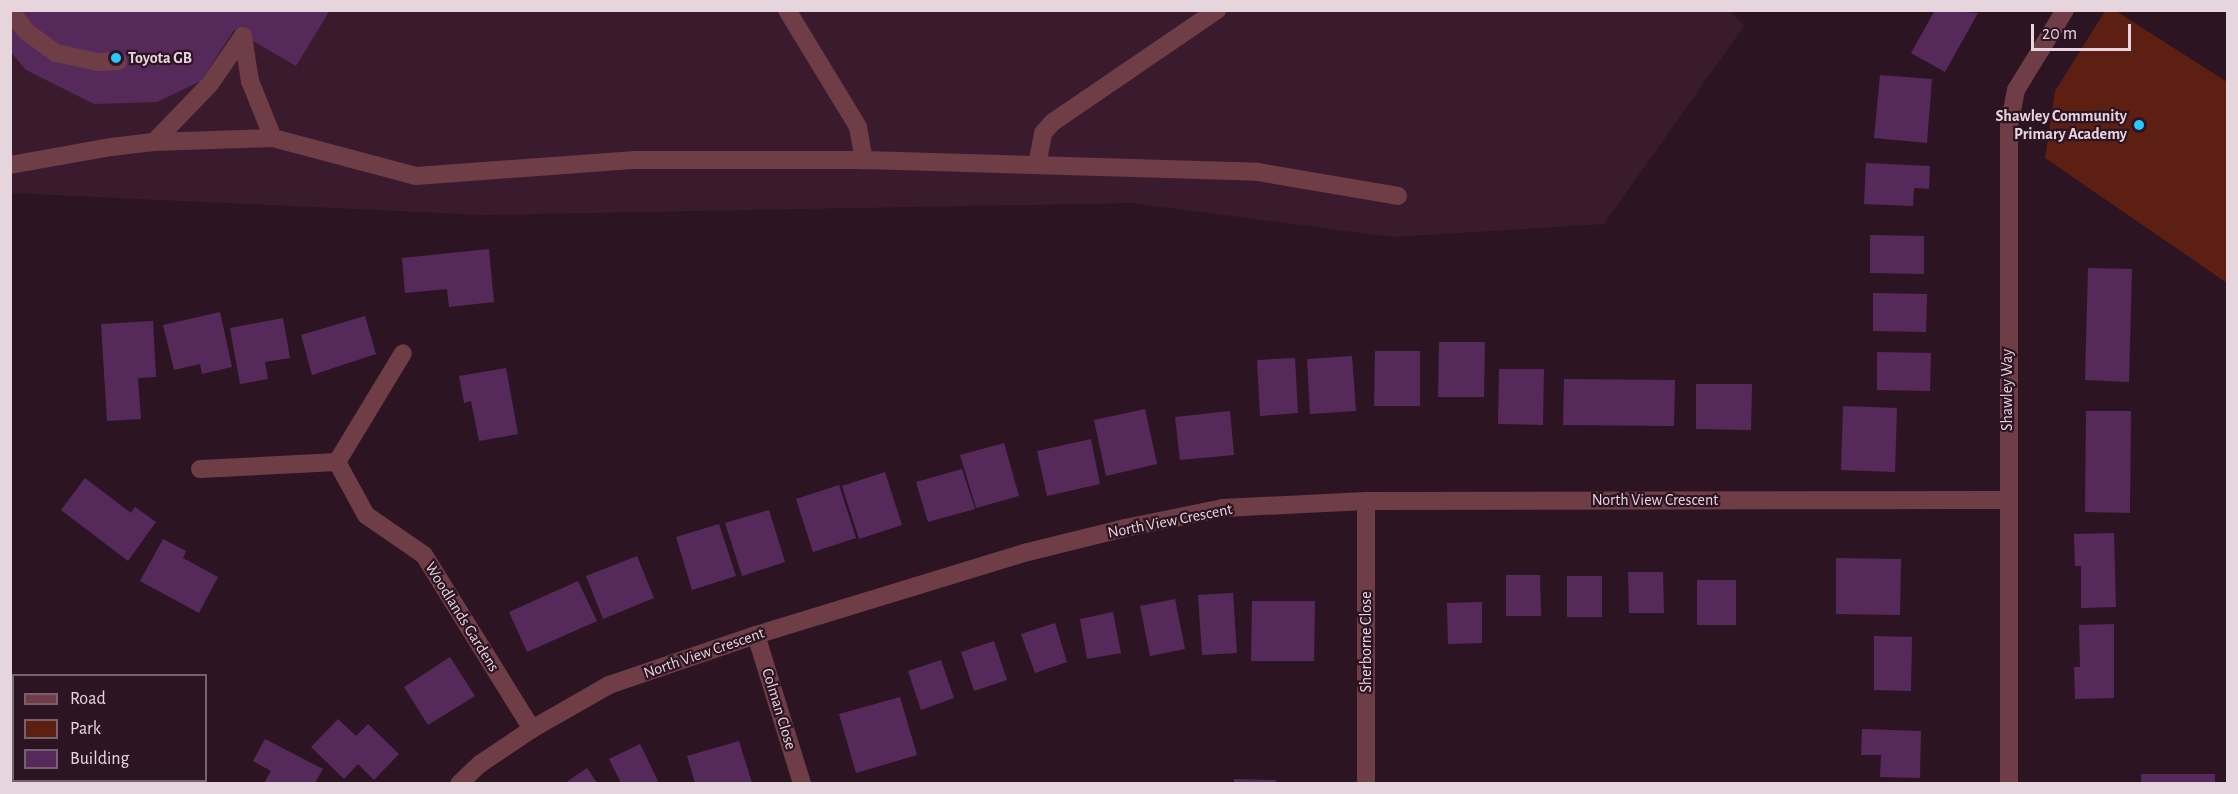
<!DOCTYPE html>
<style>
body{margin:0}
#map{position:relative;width:2238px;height:794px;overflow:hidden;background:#2d1422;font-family:"Alegreya Sans",sans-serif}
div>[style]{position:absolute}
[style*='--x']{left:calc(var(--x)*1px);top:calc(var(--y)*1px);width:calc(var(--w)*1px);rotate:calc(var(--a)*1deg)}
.built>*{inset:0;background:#3a1b2d}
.green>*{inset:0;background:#5c1f12}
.building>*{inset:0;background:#552a5b}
.minor>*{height:18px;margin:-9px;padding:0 9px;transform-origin:9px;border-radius:9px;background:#6f3d46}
.dots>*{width:16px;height:16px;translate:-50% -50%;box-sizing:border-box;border:3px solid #2d1422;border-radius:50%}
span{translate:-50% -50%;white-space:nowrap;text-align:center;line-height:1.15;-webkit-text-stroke:4.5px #2d1422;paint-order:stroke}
.poi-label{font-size:16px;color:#e7d5de;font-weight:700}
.left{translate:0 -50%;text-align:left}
.right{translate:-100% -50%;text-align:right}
.street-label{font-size:16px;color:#e7d5de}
.frame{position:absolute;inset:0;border:12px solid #e7d5de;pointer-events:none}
.legend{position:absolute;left:12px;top:674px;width:195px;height:108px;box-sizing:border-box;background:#2d1422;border:2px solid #77616d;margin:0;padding:8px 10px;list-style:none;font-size:18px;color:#e7d5de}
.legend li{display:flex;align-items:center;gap:12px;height:30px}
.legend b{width:30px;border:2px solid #77616d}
.scale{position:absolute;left:2031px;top:24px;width:100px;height:27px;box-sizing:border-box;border:3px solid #e7d5de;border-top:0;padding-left:8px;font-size:18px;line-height:21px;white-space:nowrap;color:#e7d5de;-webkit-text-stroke:4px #2d1422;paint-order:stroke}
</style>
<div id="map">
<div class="built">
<div style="clip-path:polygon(1728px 10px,1744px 26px,1604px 224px,1393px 237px,1132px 203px,484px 215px,11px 193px,11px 11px)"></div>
</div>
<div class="green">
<div style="clip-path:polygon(2105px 11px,2116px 11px,2227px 82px,2227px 283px,2045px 158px,2055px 91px)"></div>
</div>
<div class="building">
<div style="clip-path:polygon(10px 10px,330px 10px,296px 66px,234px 30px,201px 81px,157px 102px,94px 104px,26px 70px,10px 51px)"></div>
<div style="clip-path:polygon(1935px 10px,1978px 13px,1945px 72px,1911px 53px)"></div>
<div style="clip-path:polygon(1880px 75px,1932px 79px,1927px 143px,1874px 138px)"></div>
<div style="clip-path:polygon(1866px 163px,1930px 166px,1929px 189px,1914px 188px,1913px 206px,1864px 204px)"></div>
<div style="clip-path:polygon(1870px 235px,1924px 236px,1924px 274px,1870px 273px)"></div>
<div style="clip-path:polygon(489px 249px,494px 302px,449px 307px,447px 289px,405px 293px,402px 258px)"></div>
<div style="clip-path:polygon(2088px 268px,2132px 269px,2129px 382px,2085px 380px)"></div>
<div style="clip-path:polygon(1873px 293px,1927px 294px,1926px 332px,1873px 331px)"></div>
<div style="clip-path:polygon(220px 312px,232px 367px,202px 374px,200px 364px,174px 370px,163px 325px)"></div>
<div style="clip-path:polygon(365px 316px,376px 354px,312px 375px,301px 335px)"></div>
<div style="clip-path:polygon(283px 318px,290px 358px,265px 362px,268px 379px,240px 384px,230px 328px)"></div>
<div style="clip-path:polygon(153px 321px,156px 377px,138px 378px,141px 419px,107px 421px,101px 324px)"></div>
<div style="clip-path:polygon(1439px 342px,1485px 342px,1484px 397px,1438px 397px)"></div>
<div style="clip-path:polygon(1375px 351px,1420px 351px,1420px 406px,1374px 406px)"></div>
<div style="clip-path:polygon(1877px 352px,1931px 353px,1930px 391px,1877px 390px)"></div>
<div style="clip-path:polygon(1352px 356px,1356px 411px,1310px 414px,1307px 359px)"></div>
<div style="clip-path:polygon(1295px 358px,1298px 413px,1260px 416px,1257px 360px)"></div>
<div style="clip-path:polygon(506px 368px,518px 434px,479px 441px,471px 401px,464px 403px,459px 376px)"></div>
<div style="clip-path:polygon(1499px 369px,1544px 369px,1543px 425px,1498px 424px)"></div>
<div style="clip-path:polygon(1564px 379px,1675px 380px,1674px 426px,1563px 425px)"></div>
<div style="clip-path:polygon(1696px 384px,1752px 384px,1751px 430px,1696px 429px)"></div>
<div style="clip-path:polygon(1843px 406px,1897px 408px,1895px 472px,1841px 470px)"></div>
<div style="clip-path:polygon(1145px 409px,1157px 464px,1106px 476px,1094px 420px)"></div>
<div style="clip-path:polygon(1230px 411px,1234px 455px,1180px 460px,1175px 417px)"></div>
<div style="clip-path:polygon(2086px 411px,2131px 411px,2130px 513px,2085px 512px)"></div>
<div style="clip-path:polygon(1091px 439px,1100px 484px,1047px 496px,1037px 451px)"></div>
<div style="clip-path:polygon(1004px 443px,1019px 496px,976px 508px,960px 455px)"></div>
<div style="clip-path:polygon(962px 469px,975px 509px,928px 522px,916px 482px)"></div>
<div style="clip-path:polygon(885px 472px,902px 525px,859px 539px,842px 486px)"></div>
<div style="clip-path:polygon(85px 478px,131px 513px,135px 507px,156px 522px,128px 561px,61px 510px)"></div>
<div style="clip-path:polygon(839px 485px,856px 538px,813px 552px,796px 499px)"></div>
<div style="clip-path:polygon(769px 510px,785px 562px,742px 576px,725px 523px)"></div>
<div style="clip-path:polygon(719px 524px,736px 576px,692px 590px,676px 537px)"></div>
<div style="clip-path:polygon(2114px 533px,2116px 607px,2081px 608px,2081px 566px,2075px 566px,2074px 534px)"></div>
<div style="clip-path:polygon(163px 539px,186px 551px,183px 558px,218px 577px,199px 613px,140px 581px)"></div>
<div style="clip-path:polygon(637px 556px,654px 598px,603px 619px,586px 576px)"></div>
<div style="clip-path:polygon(1836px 558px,1901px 559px,1900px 615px,1836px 614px)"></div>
<div style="clip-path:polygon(1628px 572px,1663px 572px,1664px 613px,1629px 613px)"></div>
<div style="clip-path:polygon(1506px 575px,1540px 575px,1541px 616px,1506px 616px)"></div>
<div style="clip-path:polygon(1567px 576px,1602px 576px,1602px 617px,1567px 617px)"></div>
<div style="clip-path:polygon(1697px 580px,1736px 580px,1736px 625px,1697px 625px)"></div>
<div style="clip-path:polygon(578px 581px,597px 621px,527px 652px,509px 612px)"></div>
<div style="clip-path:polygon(1233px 593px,1237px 653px,1202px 655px,1198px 595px)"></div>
<div style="clip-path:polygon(1175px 599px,1185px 649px,1150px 656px,1140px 606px)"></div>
<div style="clip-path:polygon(1252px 601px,1315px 601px,1314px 661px,1251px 661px)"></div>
<div style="clip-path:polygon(1482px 602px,1482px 643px,1448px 644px,1447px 603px)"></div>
<div style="clip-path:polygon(1113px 612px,1121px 653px,1087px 659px,1080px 619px)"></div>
<div style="clip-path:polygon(1055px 623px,1067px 662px,1035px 673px,1021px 634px)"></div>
<div style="clip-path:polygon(2114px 624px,2114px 698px,2075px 699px,2074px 667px,2080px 667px,2079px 625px)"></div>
<div style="clip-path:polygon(1874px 636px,1912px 637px,1911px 691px,1874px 690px)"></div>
<div style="clip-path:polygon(994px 641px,1007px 680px,974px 691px,961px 652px)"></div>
<div style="clip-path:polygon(450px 657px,475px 696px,428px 725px,404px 687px)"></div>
<div style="clip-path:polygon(941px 660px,954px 698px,921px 710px,908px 671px)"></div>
<div style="clip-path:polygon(900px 697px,917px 755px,856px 773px,839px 714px)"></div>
<div style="clip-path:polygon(338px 719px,356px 736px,368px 724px,399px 754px,374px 780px,358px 764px,344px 779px,311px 747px)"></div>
<div style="clip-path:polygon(1862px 729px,1921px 731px,1920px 778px,1880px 777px,1881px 755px,1861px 755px)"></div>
<div style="clip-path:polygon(265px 739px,323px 769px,315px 783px,264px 783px,271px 771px,253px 761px)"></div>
<div style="clip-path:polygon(739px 741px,752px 783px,695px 783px,687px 756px)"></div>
<div style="clip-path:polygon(640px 744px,658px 781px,653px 783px,621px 783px,609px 759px)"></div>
<div style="clip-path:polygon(587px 768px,597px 783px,565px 783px)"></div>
<div style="clip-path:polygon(2141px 774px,2215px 774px,2215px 783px,2141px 783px)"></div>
<div style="clip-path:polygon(1234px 779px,1276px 780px,1276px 783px,1234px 783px)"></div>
</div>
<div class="minor">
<div style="--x:787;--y:10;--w:137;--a:58.7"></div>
<div style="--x:858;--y:127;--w:34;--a:80"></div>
<div style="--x:10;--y:11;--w:27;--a:51"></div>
<div style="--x:27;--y:32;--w:36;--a:36"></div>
<div style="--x:56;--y:53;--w:43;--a:12.1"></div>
<div style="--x:98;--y:62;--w:20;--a:-3"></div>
<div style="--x:243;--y:36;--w:46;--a:81.2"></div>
<div style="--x:250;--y:81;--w:61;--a:68"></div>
<div style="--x:154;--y:142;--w:81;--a:-46"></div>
<div style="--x:210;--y:84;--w:58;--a:-55.5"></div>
<div style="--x:10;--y:165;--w:103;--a:-10.1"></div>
<div style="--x:111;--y:147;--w:43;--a:-6.6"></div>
<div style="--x:154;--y:142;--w:119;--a:-1.9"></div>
<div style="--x:273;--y:138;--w:148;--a:14.9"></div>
<div style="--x:416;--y:176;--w:220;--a:-4.2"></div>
<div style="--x:635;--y:160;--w:229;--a:0"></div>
<div style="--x:864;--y:160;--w:394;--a:1.7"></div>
<div style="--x:1258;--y:172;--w:142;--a:9.7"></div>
<div style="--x:1037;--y:165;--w:33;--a:-79"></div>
<div style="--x:1043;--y:133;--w:15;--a:-48"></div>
<div style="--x:1053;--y:122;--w:199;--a:-34.3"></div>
<div style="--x:337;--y:462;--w:60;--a:61.3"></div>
<div style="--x:366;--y:515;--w:70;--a:34.6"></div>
<div style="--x:424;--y:555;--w:205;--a:58.2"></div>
<div style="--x:200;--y:469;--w:137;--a:-2.9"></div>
<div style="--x:337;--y:462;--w:127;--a:-58.8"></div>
<div style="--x:1366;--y:501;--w:283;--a:90"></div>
<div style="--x:756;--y:635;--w:156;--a:72.8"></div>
<div style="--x:459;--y:784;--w:29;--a:-44"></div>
<div style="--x:480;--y:764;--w:63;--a:-33.9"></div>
<div style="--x:532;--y:729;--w:89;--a:-29.7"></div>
<div style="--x:609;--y:685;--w:155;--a:-18.8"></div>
<div style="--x:756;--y:635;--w:284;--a:-17"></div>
<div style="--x:1028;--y:552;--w:100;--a:-13.9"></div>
<div style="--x:1125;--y:528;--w:100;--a:-11.5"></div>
<div style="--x:1223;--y:508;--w:143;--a:-2.8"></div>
<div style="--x:1366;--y:501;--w:641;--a:-0.09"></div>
<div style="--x:2009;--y:784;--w:658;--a:-90"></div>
<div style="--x:2009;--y:126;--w:37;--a:-79"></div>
<div style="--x:2016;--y:90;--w:94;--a:-58.5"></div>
</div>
<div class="dots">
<div style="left:116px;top:58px;background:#26c9fe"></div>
<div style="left:2139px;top:125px;background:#26c9fe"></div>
</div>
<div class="poi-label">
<span class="left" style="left:128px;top:58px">Toyota GB</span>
<span class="right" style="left:2127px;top:125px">Shawley Community<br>Primary Academy</span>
</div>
<div class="street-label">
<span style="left:2007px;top:390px;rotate:-90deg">Shawley Way</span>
<span style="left:1655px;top:500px">North View Crescent</span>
<span style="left:1170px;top:521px;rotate:-11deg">North View Crescent</span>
<span style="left:462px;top:617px;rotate:58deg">Woodlands Gardens</span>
<span style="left:1366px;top:642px;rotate:-90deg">Sherborne Close</span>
<span style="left:704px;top:653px;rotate:-19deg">North View Crescent</span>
<span style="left:779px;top:709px;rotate:73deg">Colman Close</span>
</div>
<div class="frame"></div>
<ul class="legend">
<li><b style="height:8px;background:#6f3d46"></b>Road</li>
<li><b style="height:16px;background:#5c1f12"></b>Park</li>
<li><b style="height:16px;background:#552a5b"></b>Building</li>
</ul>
<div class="scale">20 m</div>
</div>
